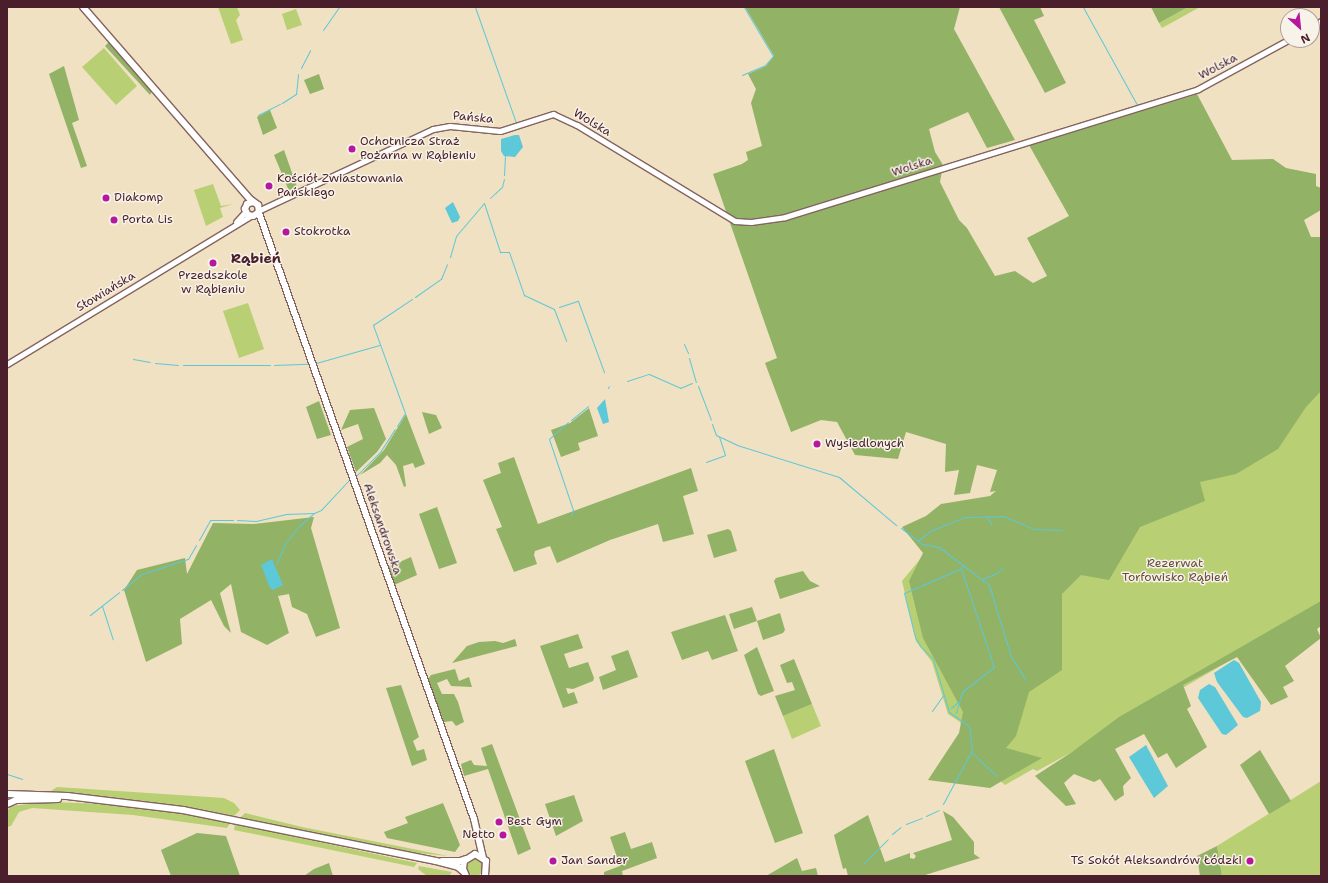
<!DOCTYPE html>
<meta charset="utf-8">
<style>
body{margin:0}
#map{position:relative;width:1328px;height:883px;overflow:hidden;background:#f0e1c2;font-family:"Shantell Sans",sans-serif}
div>[style]{position:absolute}
[style*='--x']{left:calc(var(--x)*1px);top:calc(var(--y)*1px);width:calc(var(--w)*1px);rotate:calc(var(--a)*1deg)}
.green>*{inset:0;background:#b8cf74}
.round{border-radius:50%}
.forest>*{inset:0;background:#92b266}
.water>*{inset:0;background:#5dc8d7}
.stream>*{height:1px;margin:-0.5px;padding:0 0.5px;transform-origin:0.5px;border-radius:0.5px;background:#5dc8d7}
.roads{filter:drop-shadow(1px 0 #846360) drop-shadow(-1px 0 #846360) drop-shadow(0 1px #846360) drop-shadow(0 -1px #846360)}
.minor>*{height:5px;margin:-2.5px;padding:0 2.5px;transform-origin:2.5px;border-radius:2.5px;background:#fff}
.major>*{height:6px;margin:-3px;padding:0 3px;transform-origin:3px;border-radius:3px;background:#fff}
.dots>*{width:11px;height:11px;translate:-50% -50%;box-sizing:border-box;border:2px solid #f7f3e8;border-radius:50%}
span{translate:-50% -50%;white-space:nowrap;text-align:center;line-height:1.15;-webkit-text-stroke:3px #f7f3e8;paint-order:stroke}
.street-label{font-size:12px;color:#4a1f2b}
.poi-label{font-size:12px;color:#4a1f2b}
.left{translate:0 -50%;text-align:left}
.right{translate:-100% -50%;text-align:right}
.park-label{font-size:12px;color:#664b3d}
.quarter-label{font-size:14px;color:#4a1f2b;font-weight:700}
.frame{position:absolute;inset:0;border:8px solid #4a1f2b;pointer-events:none}
.north{position:absolute;left:1280px;top:8px;width:40px;height:40px;box-sizing:border-box;background:#f7f3e8;border:1px solid #b29e9c;border-radius:50%;rotate:153deg;font-size:11px;font-weight:700;line-height:16px;text-align:center;color:#4a1f2b}
.north::after{content:'';display:block;margin:auto;width:14px;height:18px;background:#b5179e;clip-path:polygon(50% 0,100% 100%,50% 72%,0 100%)}
</style>
<div id="map">
<div class="green">
<div style="clip-path:polygon(218px 7px,237px 7px,240px 15px,236px 20px,243px 40px,231px 44px)"></div>
<div style="clip-path:polygon(1188px 7px,1200px 7px,1162px 28px,1159px 23px)"></div>
<div style="clip-path:polygon(296px 9px,302px 25px,287px 30px,282px 14px)"></div>
<div style="clip-path:polygon(104px 48px,137px 86px,116px 105px,82px 67px)"></div>
<div style="clip-path:polygon(213px 184px,221px 206px,233px 204px,220px 208px,223px 217px,206px 226px,194px 190px)"></div>
<div style="clip-path:polygon(248px 303px,264px 349px,239px 358px,223px 311px)"></div>
<div style="clip-path:polygon(1321px 372px,1321px 608px,1072px 752px,1037px 771px,1033px 769px,1005px 785px,997px 778px,968px 739px,960px 722px,948px 714px,932px 662px,916px 641px,902px 581px,931px 546px)"></div>
<div style="clip-path:polygon(812px 704px,821px 726px,792px 739px,783px 716px)"></div>
<div style="clip-path:polygon(1321px 781px,1321px 876px,1222px 876px,1217px 846px)"></div>
<div style="clip-path:polygon(57px 787px,224px 798px,234px 803px,240px 810px,233px 817px,177px 806px,51px 791px)"></div>
<div style="clip-path:polygon(47px 802px,111px 804px,172px 811px,230px 823px,227px 828px,133px 815px,32px 808px,19px 812px,11px 826px,7px 827px,7px 811px,11px 806px)"></div>
<div style="clip-path:polygon(245px 813px,302px 827px,448px 856px,407px 852px,240px 818px)"></div>
<div style="clip-path:polygon(235px 824px,417px 863px,414px 867px,234px 830px)"></div>
<div class="round" style="left:466px;top:858px;width:18px;height:18px"></div>
<div style="clip-path:polygon(419px 866px,452px 872px,449px 876px,427px 876px,418px 869px)"></div>
</div>
<div class="forest">
<div style="clip-path:polygon(745px 7px,960px 7px,954px 29px,1015px 140px,987px 148px,968px 112px,929px 129px,935px 152px,943px 165px,940px 182px,959px 220px,967px 228px,995px 276px,1015px 271px,1033px 283px,1047px 276px,1027px 238px,1069px 216px,1029px 145px,1188px 97px,1197px 94px,1232px 160px,1273px 159px,1286px 168px,1316px 174px,1316px 186px,1321px 188px,1321px 210px,1304px 220px,1311px 237px,1321px 237px,1321px 391px,1306px 407px,1278px 449px,1236px 474px,1200px 482px,1205px 501px,1140px 527px,1109px 580px,1081px 575px,1062px 594px,1062px 670px,1029px 692px,1016px 736px,1006px 748px,1042px 758px,990px 788px,928px 780px,959px 733px,963px 712px,923px 638px,909px 581px,923px 553px,902px 527px,926px 516px,941px 504px,990px 496px,996px 491px,990px 492px,997px 470px,977px 465px,970px 493px,954px 495px,959px 470px,945px 472px,946px 444px,906px 432px,898px 459px,855px 455px,837px 422px,821px 420px,791px 432px,765px 363px,777px 358px,713px 174px,742px 164px,748px 160px,746px 152px,762px 146px,751px 103px,756px 89px,748px 74px,766px 66px,774px 56px)"></div>
<div style="clip-path:polygon(999px 7px,1040px 7px,1044px 16px,1034px 20px,1066px 83px,1045px 93px)"></div>
<div style="clip-path:polygon(1151px 7px,1188px 7px,1159px 23px)"></div>
<div style="clip-path:polygon(109px 42px,152px 91px,150px 95px,105px 46px)"></div>
<div style="clip-path:polygon(64px 66px,79px 120px,72px 123px,87px 166px,81px 168px,49px 74px)"></div>
<div style="clip-path:polygon(319px 74px,324px 89px,310px 94px,304px 80px)"></div>
<div style="clip-path:polygon(270px 110px,277px 128px,263px 135px,257px 117px)"></div>
<div style="clip-path:polygon(284px 150px,297px 187px,289px 191px,274px 155px)"></div>
<div style="clip-path:polygon(319px 401px,331px 435px,317px 439px,306px 407px)"></div>
<div style="clip-path:polygon(374px 408px,386px 439px,377px 452px,356px 472px,347px 447px,363px 439px,358px 424px,341px 430px,350px 410px)"></div>
<div style="clip-path:polygon(589px 408px,598px 436px,578px 443px,580px 450px,561px 457px,551px 430px,570px 423px)"></div>
<div style="clip-path:polygon(422px 412px,436px 415px,442px 428px,429px 434px)"></div>
<div style="clip-path:polygon(406px 414px,425px 464px,415px 468px,413px 463px,403px 466px,406px 486px,404px 487px,396px 465px,387px 455px,380px 463px,360px 475px,384px 450px)"></div>
<div style="clip-path:polygon(514px 457px,538px 524px,691px 468px,698px 491px,683px 496px,694px 534px,663px 542px,658px 524px,610px 540px,557px 563px,550px 546px,535px 551px,534px 555px,537px 564px,514px 572px,496px 529px,502px 527px,483px 480px,501px 473px,498px 463px)"></div>
<div style="clip-path:polygon(437px 507px,457px 563px,439px 569px,419px 514px)"></div>
<div style="clip-path:polygon(314px 517px,311px 528px,340px 628px,316px 637px,307px 614px,292px 607px,289px 594px,278px 596px,289px 633px,267px 645px,241px 632px,231px 584px,220px 593px,231px 633px,224px 626px,211px 600px,180px 619px,182px 644px,146px 662px,124px 590px,137px 570px,185px 558px,187px 574px,213px 523px,253px 524px)"></div>
<div style="clip-path:polygon(728px 529px,731px 531px,737px 551px,714px 558px,707px 535px)"></div>
<div style="clip-path:polygon(411px 557px,417px 575px,394px 585px,388px 567px)"></div>
<div style="clip-path:polygon(803px 571px,810px 581px,820px 586px,780px 599px,774px 581px,776px 578px)"></div>
<div style="clip-path:polygon(1321px 601px,1321px 626px,1317px 629px,1321px 638px,1285px 666px,1294px 681px,1283px 687px,1288px 697px,1271px 705px,1237px 657px,1183px 685px,1191px 706px,1187px 709px,1207px 747px,1176px 768px,1167px 753px,1158px 758px,1144px 734px,1115px 749px,1131px 778px,1123px 786px,1124px 795px,1115px 801px,1100px 779px,1094px 782px,1074px 774px,1064px 783px,1076px 804px,1066px 806px,1035px 776px,1072px 752px,1119px 717px)"></div>
<div style="clip-path:polygon(752px 607px,757px 621px,780px 613px,785px 630px,783px 633px,763px 640px,757px 621px,734px 629px,729px 614px)"></div>
<div style="clip-path:polygon(725px 615px,738px 651px,712px 660px,708px 651px,682px 660px,671px 632px)"></div>
<div style="clip-path:polygon(578px 634px,583px 648px,564px 654px,569px 668px,588px 662px,594px 678px,593px 681px,573px 689px,566px 688px,568px 694px,574px 692px,578px 703px,563px 708px,540px 646px)"></div>
<div style="clip-path:polygon(515px 639px,517px 646px,452px 663px,467px 646px,479px 642px,495px 641px,503px 643px)"></div>
<div style="clip-path:polygon(757px 647px,774px 691px,761px 696px,758px 694px,744px 655px)"></div>
<div style="clip-path:polygon(628px 650px,638px 677px,603px 690px,599px 677px,616px 670px,611px 656px)"></div>
<div style="clip-path:polygon(794px 659px,812px 704px,783px 716px,775px 696px,795px 690px,792px 682px,787px 683px,780px 665px)"></div>
<div style="clip-path:polygon(455px 669px,459px 681px,469px 677px,472px 687px,451px 686px,447px 679px,437px 683px,442px 694px,454px 694px,458px 702px,464px 722px,456px 726px,452px 721px,444px 722px,428px 679px,431px 675px)"></div>
<div style="clip-path:polygon(401px 685px,419px 737px,413px 741px,417px 751px,424px 749px,427px 760px,412px 766px,386px 688px)"></div>
<div style="clip-path:polygon(492px 744px,531px 849px,518px 855px,488px 769px,464px 776px,461px 764px,471px 760px,474px 765px,487px 766px,481px 748px)"></div>
<div style="clip-path:polygon(774px 749px,803px 833px,775px 843px,745px 761px)"></div>
<div style="clip-path:polygon(1260px 750px,1291px 801px,1269px 814px,1240px 765px)"></div>
<div style="clip-path:polygon(574px 795px,583px 821px,556px 836px,545px 804px)"></div>
<div style="clip-path:polygon(443px 803px,460px 845px,455px 852px,387px 838px,384px 832px,408px 823px,405px 817px)"></div>
<div style="clip-path:polygon(943px 811px,953px 817px,974px 842px,974px 854px,980px 858px,922px 876px,848px 876px,846px 868px,843px 869px,834px 835px,868px 815px,885px 862px,910px 853px,910px 858px,914px 859px,916px 856px,913px 853px,952px 840px)"></div>
<div style="clip-path:polygon(625px 832px,631px 849px,652px 842px,657px 858px,622px 871px,623px 876px,604px 876px,604px 872px,620px 866px,610px 837px)"></div>
<div style="clip-path:polygon(197px 833px,226px 836px,240px 876px,171px 876px,161px 850px)"></div>
<div style="clip-path:polygon(1217px 846px,1222px 876px,1200px 876px,1197px 856px)"></div>
<div style="clip-path:polygon(797px 858px,802px 871px,816px 868px,818px 876px,766px 876px)"></div>
<div style="clip-path:polygon(329px 863px,333px 876px,304px 876px,314px 869px)"></div>
</div>
<div class="water">
<div style="clip-path:polygon(515px 135px,519px 135px,523px 147px,515px 157px,504px 156px,501px 151px,501px 139px)"></div>
<div style="clip-path:polygon(453px 202px,460px 217px,458px 221px,452px 223px,445px 208px)"></div>
<div style="clip-path:polygon(605px 399px,609px 422px,603px 424px,597px 408px)"></div>
<div style="clip-path:polygon(272px 559px,283px 585px,273px 590px,270px 588px,261px 565px)"></div>
<div style="clip-path:polygon(1234px 660px,1239px 663px,1261px 702px,1260px 711px,1247px 718px,1243px 717px,1217px 682px,1214px 673px)"></div>
<div style="clip-path:polygon(1209px 684px,1215px 687px,1238px 725px,1226px 735px,1222px 734px,1198px 698px,1200px 690px)"></div>
<div style="clip-path:polygon(1146px 745px,1168px 786px,1154px 798px,1129px 757px)"></div>
</div>
<div class="stream">
<div style="--x:475;--y:7;--w:123;--a:70.5"></div>
<div style="--x:1083;--y:7;--w:112;--a:61.1"></div>
<div style="--x:323;--y:30;--w:28;--a:-55"></div>
<div style="--x:301;--y:68;--w:20;--a:-63"></div>
<div style="--x:742;--y:75;--w:25;--a:-23"></div>
<div style="--x:765;--y:65;--w:12;--a:-48"></div>
<div style="--x:773;--y:56;--w:57;--a:-120.6"></div>
<div style="--x:282;--y:103;--w:17;--a:-33"></div>
<div style="--x:296;--y:94;--w:20;--a:-84"></div>
<div style="--x:258;--y:115;--w:25;--a:-27"></div>
<div style="--x:504;--y:175;--w:20;--a:-87"></div>
<div style="--x:490;--y:198;--w:16;--a:-43"></div>
<div style="--x:502;--y:187;--w:8;--a:-76"></div>
<div style="--x:450;--y:257;--w:22;--a:-74"></div>
<div style="--x:456;--y:236;--w:43;--a:-49.7"></div>
<div style="--x:484;--y:203;--w:52;--a:71.9"></div>
<div style="--x:500;--y:252;--w:9;--a:0"></div>
<div style="--x:509;--y:252;--w:46;--a:70.8"></div>
<div style="--x:524;--y:295;--w:33;--a:25"></div>
<div style="--x:554;--y:309;--w:34;--a:69"></div>
<div style="--x:415;--y:297;--w:32;--a:-35"></div>
<div style="--x:441;--y:279;--w:16;--a:-68"></div>
<div style="--x:559;--y:307;--w:20;--a:-18"></div>
<div style="--x:578;--y:301;--w:76;--a:69.9"></div>
<div style="--x:684;--y:344;--w:10;--a:66"></div>
<div style="--x:689;--y:358;--w:25;--a:74"></div>
<div style="--x:133;--y:359;--w:17;--a:10"></div>
<div style="--x:155;--y:363;--w:23;--a:5"></div>
<div style="--x:316;--y:363;--w:66;--a:-15.9"></div>
<div style="--x:183;--y:365;--w:87;--a:0"></div>
<div style="--x:274;--y:365;--w:34;--a:-2"></div>
<div style="--x:627;--y:381;--w:23;--a:-18"></div>
<div style="--x:649;--y:374;--w:34;--a:24"></div>
<div style="--x:680;--y:388;--w:13;--a:-23"></div>
<div style="--x:698;--y:386;--w:36;--a:69"></div>
<div style="--x:608;--y:388;--w:2;--a:-63"></div>
<div style="--x:571;--y:420;--w:22;--a:-39"></div>
<div style="--x:568;--y:422;--w:25;--a:138"></div>
<div style="--x:549;--y:439;--w:75;--a:71.3"></div>
<div style="--x:573;--y:510;--w:6;--a:108"></div>
<div style="--x:712;--y:424;--w:12;--a:70"></div>
<div style="--x:716;--y:435;--w:23;--a:25"></div>
<div style="--x:737;--y:445;--w:107;--a:17.4"></div>
<div style="--x:839;--y:477;--w:75;--a:40.1"></div>
<div style="--x:397;--y:426;--w:15;--a:-58"></div>
<div style="--x:405;--y:413;--w:94;--a:-110"></div>
<div style="--x:373;--y:325;--w:47;--a:-33.7"></div>
<div style="--x:706;--y:462;--w:20;--a:-20"></div>
<div style="--x:725;--y:455;--w:19;--a:-108"></div>
<div style="--x:356;--y:476;--w:34;--a:-45"></div>
<div style="--x:380;--y:452;--w:27;--a:-57"></div>
<div style="--x:987;--y:517;--w:9;--a:58"></div>
<div style="--x:237;--y:520;--w:19;--a:3"></div>
<div style="--x:256;--y:521;--w:31;--a:-13"></div>
<div style="--x:286;--y:514;--w:28;--a:-2"></div>
<div style="--x:901;--y:528;--w:26;--a:37"></div>
<div style="--x:922;--y:544;--w:17;--a:10"></div>
<div style="--x:939;--y:547;--w:63;--a:37.2"></div>
<div style="--x:989;--y:585;--w:75;--a:73"></div>
<div style="--x:1011;--y:657;--w:27;--a:57"></div>
<div style="--x:199;--y:540;--w:23;--a:-61"></div>
<div style="--x:210;--y:520;--w:23;--a:0"></div>
<div style="--x:918;--y:541;--w:16;--a:-40"></div>
<div style="--x:930;--y:531;--w:37;--a:-22"></div>
<div style="--x:964;--y:517;--w:39;--a:-1"></div>
<div style="--x:1003;--y:516;--w:33;--a:23"></div>
<div style="--x:1033;--y:529;--w:29;--a:2"></div>
<div style="--x:276;--y:564;--w:24;--a:-66"></div>
<div style="--x:286;--y:542;--w:19;--a:-51"></div>
<div style="--x:298;--y:527;--w:21;--a:-41"></div>
<div style="--x:314;--y:513;--w:8;--a:-23"></div>
<div style="--x:321;--y:510;--w:41;--a:-47"></div>
<div style="--x:982;--y:579;--w:16;--a:-22"></div>
<div style="--x:997;--y:573;--w:8;--a:-45"></div>
<div style="--x:122;--y:590;--w:26;--a:-39"></div>
<div style="--x:142;--y:574;--w:48;--a:-18.1"></div>
<div style="--x:188;--y:559;--w:16;--a:-60"></div>
<div style="--x:102;--y:606;--w:35;--a:72"></div>
<div style="--x:90;--y:615;--w:37;--a:-38"></div>
<div style="--x:951;--y:708;--w:9;--a:-41"></div>
<div style="--x:932;--y:711;--w:19;--a:-55"></div>
<div style="--x:956;--y:713;--w:22;--a:-74"></div>
<div style="--x:962;--y:692;--w:41;--a:-38"></div>
<div style="--x:994;--y:667;--w:103;--a:-108.6"></div>
<div style="--x:971;--y:752;--w:35;--a:43"></div>
<div style="--x:7;--y:774;--w:16;--a:18"></div>
<div style="--x:943;--y:804;--w:61;--a:-61.8"></div>
<div style="--x:972;--y:750;--w:24;--a:-97"></div>
<div style="--x:969;--y:726;--w:24;--a:-145"></div>
<div style="--x:949;--y:712;--w:55;--a:-106.8"></div>
<div style="--x:933;--y:659;--w:18;--a:-135"></div>
<div style="--x:920;--y:646;--w:10;--a:-119"></div>
<div style="--x:915;--y:637;--w:45;--a:-104"></div>
<div style="--x:904;--y:593;--w:61;--a:-23.2"></div>
<div style="--x:960;--y:569;--w:5;--a:-53"></div>
<div style="--x:926;--y:816;--w:14;--a:-25"></div>
<div style="--x:906;--y:824;--w:17;--a:-21"></div>
<div style="--x:892;--y:834;--w:11;--a:-38"></div>
<div style="--x:863;--y:864;--w:35;--a:-45"></div>
</div>
<div class="roads">
<div class="minor">
<div style="--x:1312;--y:27;--w:11;--a:-34"></div>
<div style="--x:260;--y:210;--w:191;--a:-25.1"></div>
<div style="--x:433;--y:129;--w:17;--a:-10"></div>
<div style="--x:450;--y:126;--w:50;--a:5.7"></div>
<div style="--x:500;--y:131;--w:56;--a:-17.8"></div>
<div style="--x:553;--y:114;--w:26;--a:25"></div>
<div style="--x:577;--y:125;--w:185;--a:31.3"></div>
<div style="--x:735;--y:221;--w:16;--a:4"></div>
<div style="--x:751;--y:222;--w:34;--a:-8"></div>
<div style="--x:785;--y:217;--w:432;--a:-17.2"></div>
<div style="--x:1198;--y:89;--w:102;--a:-28.6"></div>
<div style="--x:236;--y:222;--w:15;--a:-48"></div>
<div style="--x:7;--y:364;--w:285;--a:-31.3"></div>
</div>
<div class="major">
<div style="--x:83;--y:7;--w:256;--a:49"></div>
<div style="--x:251;--y:200;--w:9;--a:36"></div>
<div style="--x:258;--y:205;--w:7;--a:82"></div>
<div style="--x:259;--y:212;--w:7;--a:146"></div>
<div style="--x:253;--y:216;--w:5;--a:-169"></div>
<div style="--x:248;--y:215;--w:7;--a:-117"></div>
<div style="--x:245;--y:209;--w:5;--a:-68"></div>
<div style="--x:247;--y:204;--w:6;--a:-18"></div>
<div style="--x:259;--y:213;--w:643;--a:70.47"></div>
<div style="--x:474;--y:819;--w:39;--a:77"></div>
<div style="--x:7;--y:794;--w:60;--a:1.9"></div>
<div style="--x:67;--y:796;--w:117;--a:6.9"></div>
<div style="--x:183;--y:810;--w:258;--a:11.4"></div>
<div style="--x:436;--y:861;--w:23;--a:15"></div>
<div style="--x:458;--y:867;--w:8;--a:40"></div>
<div style="--x:7;--y:804;--w:10;--a:-24"></div>
<div style="--x:16;--y:800;--w:42;--a:-1.4"></div>
<div style="--x:442;--y:861;--w:18;--a:0"></div>
<div style="--x:460;--y:861;--w:6;--a:-18"></div>
<div style="--x:466;--y:876;--w:8;--a:-113"></div>
<div style="--x:463;--y:869;--w:8;--a:-83"></div>
<div style="--x:464;--y:861;--w:13;--a:-32"></div>
<div style="--x:475;--y:854;--w:13;--a:32"></div>
<div style="--x:486;--y:861;--w:15;--a:94"></div>
</div>
</div>
<div class="dots">
<div style="left:352px;top:149px;background:#b5179e"></div>
<div style="left:269px;top:186px;background:#b5179e"></div>
<div style="left:106px;top:198px;background:#b5179e"></div>
<div style="left:114px;top:220px;background:#b5179e"></div>
<div style="left:286px;top:232px;background:#b5179e"></div>
<div style="left:213px;top:263px;background:#b5179e"></div>
<div style="left:817px;top:444px;background:#b5179e"></div>
<div style="left:499px;top:822px;background:#b5179e"></div>
<div style="left:503px;top:835px;background:#b5179e"></div>
<div style="left:553px;top:861px;background:#b5179e"></div>
<div style="left:1250px;top:861px;background:#b5179e"></div>
</div>
<div class="street-label">
<span style="left:1218px;top:67px;rotate:-28deg">Wolska</span>
<span style="left:473px;top:118px;rotate:5deg">Pańska</span>
<span style="left:592px;top:123px;rotate:31deg">Wolska</span>
<span style="left:912px;top:167px;rotate:-18deg">Wolska</span>
<span style="left:106px;top:292px;rotate:-31deg">Słowiańska</span>
<span style="left:382px;top:529px;rotate:71deg">Aleksandrowska</span>
</div>
<div class="poi-label">
<span class="left" style="left:360px;top:149px">Ochotnicza Straż<br>Pożarna w Rąbieniu</span>
<span class="left" style="left:277px;top:186px">Kościół Zwiastowania<br>Pańskiego</span>
<span class="left" style="left:114px;top:198px">Diakomp</span>
<span class="left" style="left:122px;top:220px">Porta Lis</span>
<span class="left" style="left:294px;top:232px">Stokrotka</span>
<span style="left:213px;top:283px">Przedszkole<br>w Rąbieniu</span>
<span class="left" style="left:825px;top:444px">Wysiedlonych</span>
<span class="left" style="left:507px;top:822px">Best Gym</span>
<span class="right" style="left:495px;top:835px">Netto</span>
<span class="left" style="left:561px;top:861px">Jan Sander</span>
<span class="right" style="left:1242px;top:861px">TS Sokół Aleksandrów Łódzki</span>
</div>
<div class="park-label">
<span style="left:1175px;top:571px">Rezerwat<br>Torfowisko Rąbień</span>
</div>
<div class="quarter-label">
<span style="left:256px;top:258px">Rąbień</span>
</div>
<div class="frame"></div>
<div class="north">N</div>
</div>
